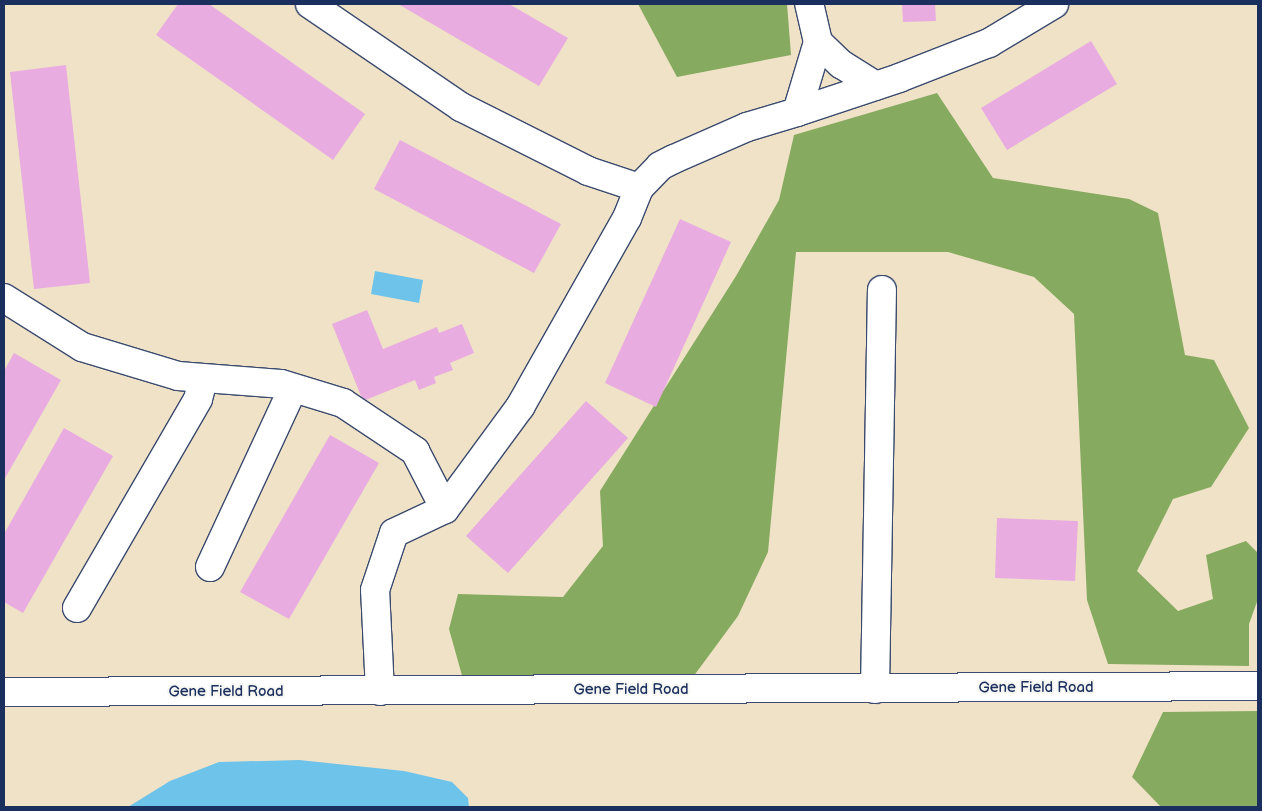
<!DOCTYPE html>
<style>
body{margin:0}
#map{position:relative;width:1262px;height:811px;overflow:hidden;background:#f0e2c6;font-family:"Balsamiq Sans",sans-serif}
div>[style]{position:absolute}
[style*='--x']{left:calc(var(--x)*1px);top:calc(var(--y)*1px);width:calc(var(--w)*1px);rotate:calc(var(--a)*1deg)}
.forest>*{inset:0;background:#86aa5f}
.water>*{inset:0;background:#6ec3eb}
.building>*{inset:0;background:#e8ace1}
.roads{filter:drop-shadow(1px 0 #3b4a6e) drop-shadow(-1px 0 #3b4a6e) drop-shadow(0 1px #3b4a6e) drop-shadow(0 -1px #3b4a6e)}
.minor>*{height:28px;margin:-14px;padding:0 14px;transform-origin:14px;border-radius:14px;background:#fff}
span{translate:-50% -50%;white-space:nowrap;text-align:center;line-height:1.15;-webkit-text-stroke:4px #f6f6f2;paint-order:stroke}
.street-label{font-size:15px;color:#1b2f5e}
.frame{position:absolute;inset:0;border:5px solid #1b2f5e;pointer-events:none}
</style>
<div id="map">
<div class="forest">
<div style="clip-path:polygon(638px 4px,787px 4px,791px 55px,677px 77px)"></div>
<div style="clip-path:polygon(937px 93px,993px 178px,1129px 199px,1158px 213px,1185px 355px,1214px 360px,1249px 428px,1211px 487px,1173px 499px,1137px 571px,1178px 611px,1213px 599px,1206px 555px,1246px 541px,1258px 553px,1258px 599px,1249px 624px,1249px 666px,1108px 664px,1087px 600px,1074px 314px,1034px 277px,948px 252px,796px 252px,768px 552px,738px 616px,693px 677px,463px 679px,449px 629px,458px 594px,563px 597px,603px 546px,600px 491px,736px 276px,779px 200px,794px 135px)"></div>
<div style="clip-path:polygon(1258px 711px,1258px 807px,1161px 807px,1132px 777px,1163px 712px)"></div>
</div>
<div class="water">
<div style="clip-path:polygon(375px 271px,423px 280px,419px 303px,371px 294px)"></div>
<div style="clip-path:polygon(299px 760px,404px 771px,452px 782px,468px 798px,469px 807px,128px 807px,170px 781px,219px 762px)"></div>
</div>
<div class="building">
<div style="clip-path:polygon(178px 4px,209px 4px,365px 114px,333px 160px,156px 35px)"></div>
<div style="clip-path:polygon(398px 4px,509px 4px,568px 38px,539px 86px)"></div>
<div style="clip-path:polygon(902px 4px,935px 4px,936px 21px,903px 22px)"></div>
<div style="clip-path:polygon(1091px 41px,1117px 84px,1007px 150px,981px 108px)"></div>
<div style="clip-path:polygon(66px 65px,90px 283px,34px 289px,10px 72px)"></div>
<div style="clip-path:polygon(400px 140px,561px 224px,534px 273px,374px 189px)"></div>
<div style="clip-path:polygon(680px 219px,731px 242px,656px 407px,605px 383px)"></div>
<div style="clip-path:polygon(367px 310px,383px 349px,437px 327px,439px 333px,462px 324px,474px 353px,450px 363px,453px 370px,434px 377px,436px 383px,419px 390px,415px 380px,363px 401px,332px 324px)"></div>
<div style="clip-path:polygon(14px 353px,61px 380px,4px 480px,4px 371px)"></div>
<div style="clip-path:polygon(586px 401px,628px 438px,508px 573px,466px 536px)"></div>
<div style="clip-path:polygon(64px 428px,113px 456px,23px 613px,4px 602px,4px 534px)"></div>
<div style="clip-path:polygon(330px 435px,379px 463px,289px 619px,240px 592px)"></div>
<div style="clip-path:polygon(997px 518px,1078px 521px,1075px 581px,995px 578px)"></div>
</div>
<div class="roads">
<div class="minor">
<div style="--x:310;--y:4;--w:183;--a:34.3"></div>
<div style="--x:461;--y:107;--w:142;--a:26.7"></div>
<div style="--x:588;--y:171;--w:54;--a:18.4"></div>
<div style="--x:818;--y:42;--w:32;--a:44"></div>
<div style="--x:841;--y:64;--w:41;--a:32.2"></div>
<div style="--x:797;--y:112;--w:108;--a:-18.4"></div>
<div style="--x:899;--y:78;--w:97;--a:-21.3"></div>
<div style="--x:989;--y:43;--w:76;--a:-31"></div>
<div style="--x:4;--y:298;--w:92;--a:32.1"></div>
<div style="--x:82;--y:347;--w:100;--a:16.8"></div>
<div style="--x:178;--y:376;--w:103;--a:4.4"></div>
<div style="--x:281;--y:384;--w:65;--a:17"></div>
<div style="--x:343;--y:403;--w:87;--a:33.7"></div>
<div style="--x:415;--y:451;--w:65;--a:62.7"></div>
<div style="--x:210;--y:567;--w:197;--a:-65.1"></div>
<div style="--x:77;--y:608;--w:241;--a:-59.9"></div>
<div style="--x:198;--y:399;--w:20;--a:-75"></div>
<div style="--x:875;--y:689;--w:399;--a:-89"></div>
<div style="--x:380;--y:691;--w:101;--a:-92.8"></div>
<div style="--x:375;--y:590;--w:60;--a:-71.6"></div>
<div style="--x:394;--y:533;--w:56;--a:-25.2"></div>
<div style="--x:445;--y:509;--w:127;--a:-53.7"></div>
<div style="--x:520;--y:407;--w:217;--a:-60.5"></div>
<div style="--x:627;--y:218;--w:32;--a:-68"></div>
<div style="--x:639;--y:188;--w:30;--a:-46"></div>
<div style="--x:660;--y:166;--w:16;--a:-27"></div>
<div style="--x:674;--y:159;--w:80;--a:-23.7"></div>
<div style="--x:747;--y:127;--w:52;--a:-16.7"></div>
<div style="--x:797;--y:112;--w:73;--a:-73.3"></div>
<div style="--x:818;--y:42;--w:39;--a:-103"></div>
<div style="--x:4;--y:692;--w:1254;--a:-0.27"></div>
</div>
</div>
<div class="street-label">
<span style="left:1036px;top:688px">Gene Field Road</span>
<span style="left:631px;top:690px">Gene Field Road</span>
<span style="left:226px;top:692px">Gene Field Road</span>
</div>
<div class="frame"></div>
</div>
